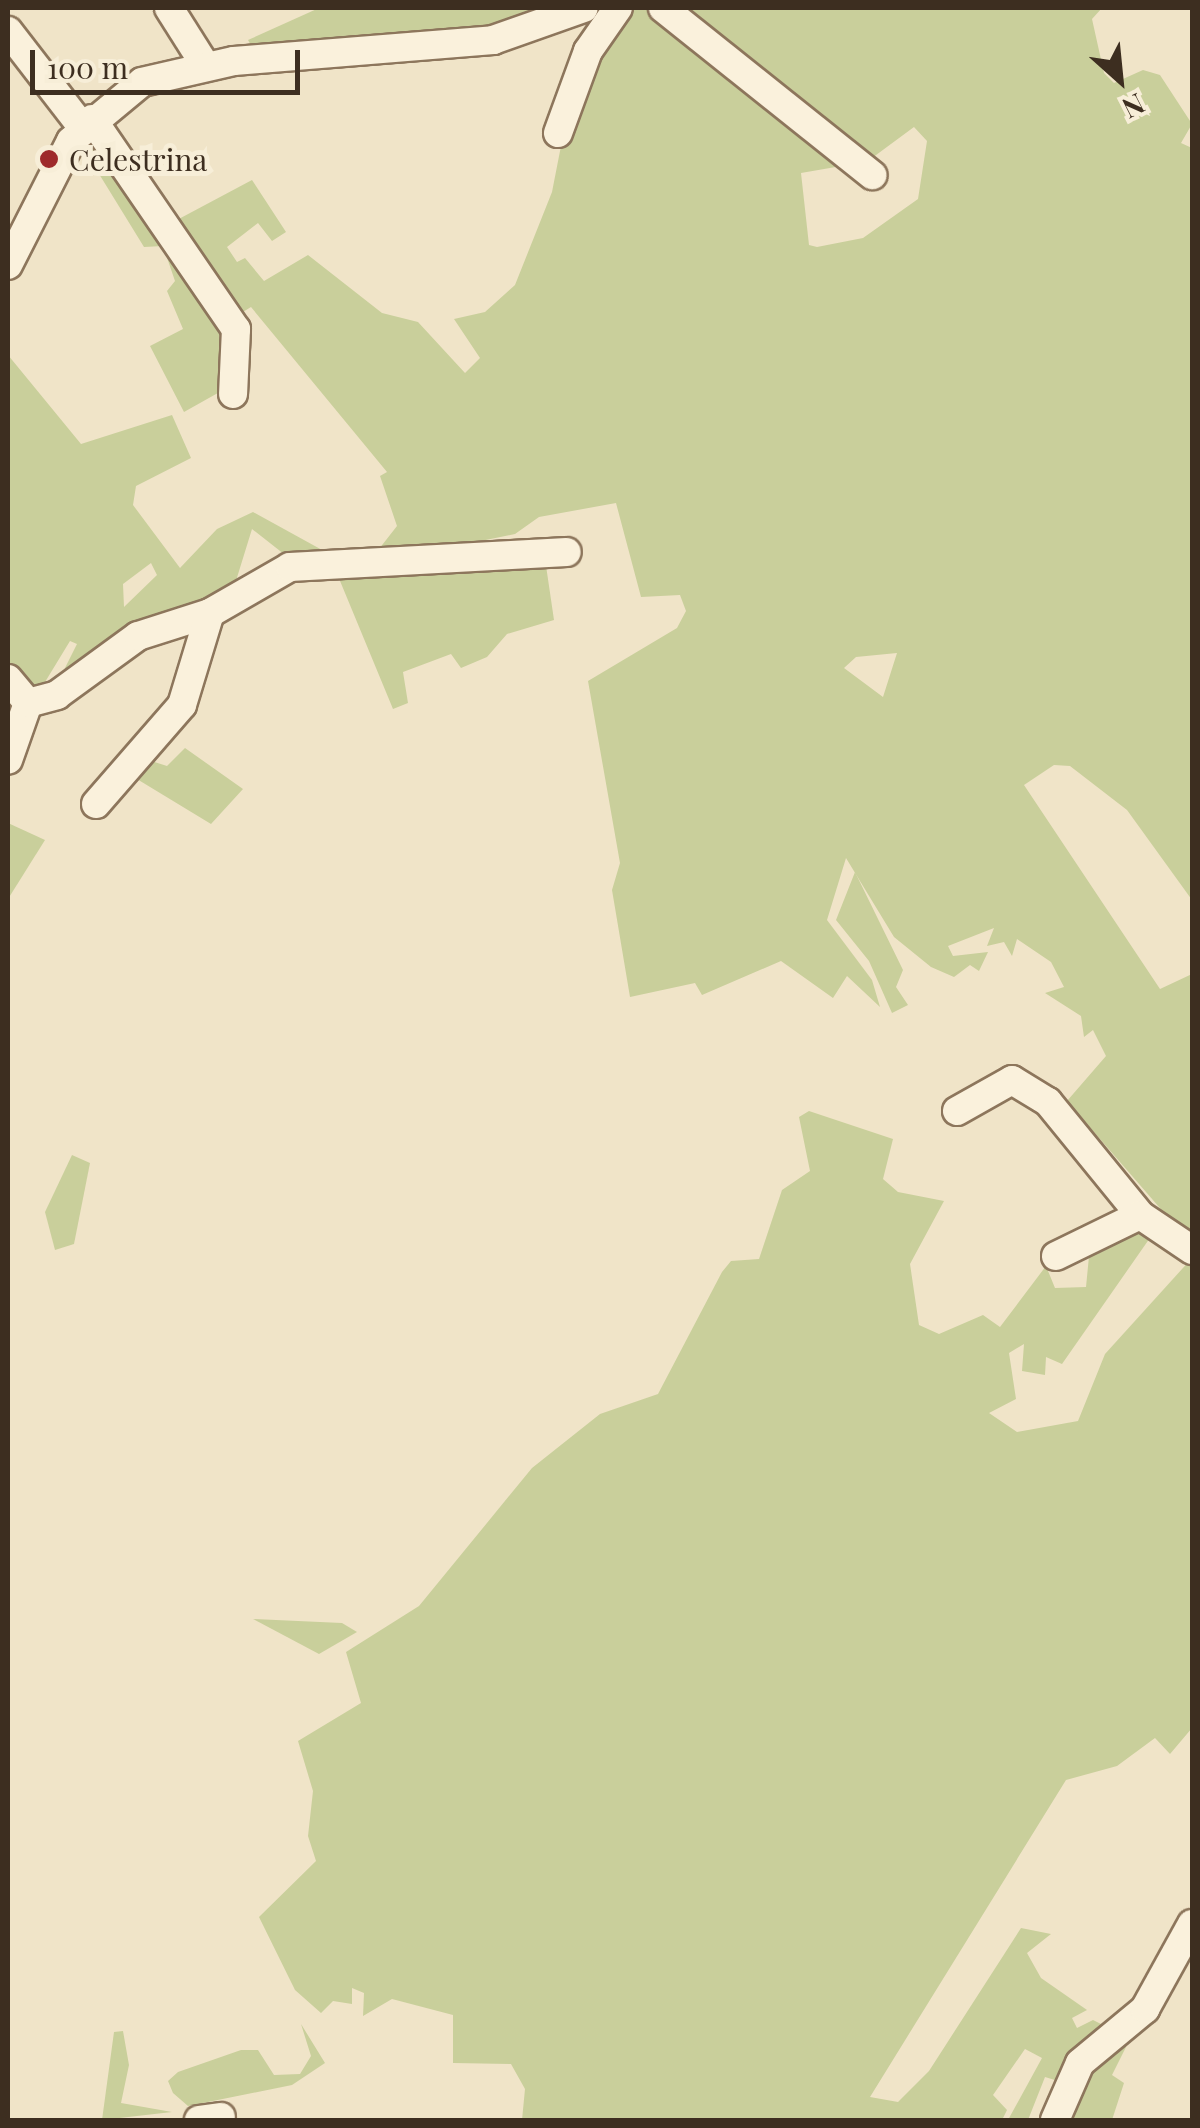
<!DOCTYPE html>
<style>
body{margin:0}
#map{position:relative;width:1200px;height:2128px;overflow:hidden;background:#f0e4c8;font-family:"Playfair Display",serif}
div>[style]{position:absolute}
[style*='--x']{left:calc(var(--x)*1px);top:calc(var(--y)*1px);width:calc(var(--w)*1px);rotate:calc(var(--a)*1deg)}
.green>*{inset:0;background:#c9cf9b}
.roads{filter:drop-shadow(2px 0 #8d765c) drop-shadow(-2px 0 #8d765c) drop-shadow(0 2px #8d765c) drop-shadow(0 -2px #8d765c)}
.minor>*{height:28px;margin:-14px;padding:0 14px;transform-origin:14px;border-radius:14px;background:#faf1dc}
.dots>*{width:28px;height:28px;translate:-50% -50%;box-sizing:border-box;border:5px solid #f7eed8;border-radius:50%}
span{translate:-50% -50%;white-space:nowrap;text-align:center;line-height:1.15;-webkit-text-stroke:10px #f7eed8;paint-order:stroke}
.poi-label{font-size:30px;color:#3d2e20}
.left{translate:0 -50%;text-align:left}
.frame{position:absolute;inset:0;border:10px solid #3d2e20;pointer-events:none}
.north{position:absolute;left:1070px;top:30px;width:100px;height:100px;-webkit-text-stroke:8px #f7eed8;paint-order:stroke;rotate:153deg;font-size:28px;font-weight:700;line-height:40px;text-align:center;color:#3d2e20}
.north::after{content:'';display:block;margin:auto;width:35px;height:45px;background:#3d2e20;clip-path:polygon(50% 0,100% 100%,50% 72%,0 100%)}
.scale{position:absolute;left:30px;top:50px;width:270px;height:45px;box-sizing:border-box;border:5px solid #3d2e20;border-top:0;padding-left:12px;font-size:30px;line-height:35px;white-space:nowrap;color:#3d2e20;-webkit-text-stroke:8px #f7eed8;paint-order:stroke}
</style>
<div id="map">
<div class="green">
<div style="clip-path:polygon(319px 8px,559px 8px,518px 24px,253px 49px,248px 40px)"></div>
<div style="clip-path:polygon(evenodd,629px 8px,655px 8px,853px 164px,801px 173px,809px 245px,817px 247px,863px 238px,918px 199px,927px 141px,914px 127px,872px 158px,673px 8px,1102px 8px,1092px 19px,1104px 73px,1114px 83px,1143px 70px,1160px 75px,1192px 124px,1181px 143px,1192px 148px,1192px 900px,1127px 810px,1070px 766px,1054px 765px,1024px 785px,1160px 989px,1192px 974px,1192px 1245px,1067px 1101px,1106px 1056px,1093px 1030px,1084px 1037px,1081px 1016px,1045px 993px,1064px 987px,1051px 962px,1017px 939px,1012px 956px,1004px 942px,987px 946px,994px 928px,948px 946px,953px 956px,988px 952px,979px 971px,970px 965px,954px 977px,931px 967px,894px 937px,846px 858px,827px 920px,872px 980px,880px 1007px,847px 976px,833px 998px,781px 961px,702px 995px,695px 983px,630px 997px,612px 890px,620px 863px,588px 681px,677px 628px,686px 611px,680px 595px,641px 597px,616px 503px,539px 517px,515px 534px,471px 543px,379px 549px,397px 526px,380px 476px,387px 472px,251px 307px,238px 315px,175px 221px,252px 180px,286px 232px,272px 241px,258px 223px,227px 247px,237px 262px,245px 258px,264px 281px,308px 255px,382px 313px,418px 322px,465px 373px,480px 358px,454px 319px,485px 312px,515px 285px,552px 192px,569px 105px,629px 8px,897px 653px,883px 697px,844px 668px,856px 657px,897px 653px)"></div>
<div style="clip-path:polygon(94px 133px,226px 319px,225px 389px,184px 412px,150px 346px,183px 329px,167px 291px,175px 281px,163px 246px,144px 247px,88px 156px,81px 144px)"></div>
<div style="clip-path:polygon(evenodd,8px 355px,81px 444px,172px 415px,191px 458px,136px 486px,133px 505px,180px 568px,217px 529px,253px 512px,333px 556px,289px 558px,252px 529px,235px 584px,54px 690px,77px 644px,70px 641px,42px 687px,21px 686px,8px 674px,8px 355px,151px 563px,157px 575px,124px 607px,123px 584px,151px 563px)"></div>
<div style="clip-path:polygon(544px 552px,554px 620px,507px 634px,487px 657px,461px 668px,451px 654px,403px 672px,408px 703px,393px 709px,333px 564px)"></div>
<div style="clip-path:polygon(185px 748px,243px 789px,211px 824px,127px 773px,142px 758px,167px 766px)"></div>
<div style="clip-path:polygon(8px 823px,45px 840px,8px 899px)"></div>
<div style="clip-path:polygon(855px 872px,903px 970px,896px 987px,908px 1005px,892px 1013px,869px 961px,836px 920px)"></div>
<div style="clip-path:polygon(809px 1111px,893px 1139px,883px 1179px,898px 1192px,944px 1201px,910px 1264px,919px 1325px,939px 1334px,983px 1315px,1000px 1327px,1046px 1266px,1055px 1288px,1086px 1287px,1090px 1246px,1134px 1214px,1152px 1235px,1062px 1364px,1046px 1357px,1045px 1375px,1022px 1371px,1024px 1344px,1009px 1353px,1016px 1399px,989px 1413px,1017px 1432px,1078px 1421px,1105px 1354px,1192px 1258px,1192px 1728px,1170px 1754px,1155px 1738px,1117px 1766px,1066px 1780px,870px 2097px,898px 2102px,929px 2071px,1021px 1928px,1051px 1934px,1027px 1953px,1041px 1978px,1087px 2010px,1072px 2018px,1077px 2028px,1093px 2020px,1113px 2030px,1068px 2084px,1045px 2077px,1028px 2120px,1008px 2120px,1042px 2058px,1025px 2049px,993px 2095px,1007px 2110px,1002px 2120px,522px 2120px,525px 2089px,511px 2064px,453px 2063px,453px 2015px,392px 1999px,363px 2016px,364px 1993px,352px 1988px,352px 2004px,333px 2001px,321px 2013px,295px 1990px,259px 1917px,316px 1861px,308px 1836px,313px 1791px,298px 1741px,361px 1703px,346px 1652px,419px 1606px,532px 1468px,600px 1414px,658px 1394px,722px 1272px,731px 1261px,759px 1259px,782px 1190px,810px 1171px,799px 1117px)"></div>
<div style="clip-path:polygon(72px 1155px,90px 1163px,74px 1244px,55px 1250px,45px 1212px)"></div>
<div style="clip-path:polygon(253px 1619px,342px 1623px,357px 1632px,319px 1654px)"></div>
<div style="clip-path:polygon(301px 2024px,325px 2063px,292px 2085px,188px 2106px,173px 2093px,168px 2081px,178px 2072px,241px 2050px,258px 2050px,274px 2075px,300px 2074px,311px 2056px)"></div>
<div style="clip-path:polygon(1136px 2027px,1112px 2075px,1124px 2083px,1112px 2120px,1077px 2120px,1066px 2111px,1088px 2069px)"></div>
<div style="clip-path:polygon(123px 2031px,129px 2065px,121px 2103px,172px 2112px,102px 2120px,114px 2032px)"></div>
</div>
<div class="roads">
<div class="minor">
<div style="--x:169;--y:8;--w:67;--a:57.7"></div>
<div style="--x:663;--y:8;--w:268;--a:38.6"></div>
<div style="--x:8;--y:31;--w:123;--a:52.3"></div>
<div style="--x:92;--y:119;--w:255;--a:55.6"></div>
<div style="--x:236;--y:329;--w:65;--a:92.6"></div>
<div style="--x:558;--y:133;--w:87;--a:-69.9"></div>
<div style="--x:588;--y:51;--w:52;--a:-55.1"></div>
<div style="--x:8;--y:265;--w:139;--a:-63.1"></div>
<div style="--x:71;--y:141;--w:92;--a:-39.7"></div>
<div style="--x:142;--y:82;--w:94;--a:-12.9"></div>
<div style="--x:234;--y:61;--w:260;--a:-4.6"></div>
<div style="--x:493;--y:40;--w:96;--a:-19.4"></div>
<div style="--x:8;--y:679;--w:31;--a:50"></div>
<div style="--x:28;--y:703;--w:60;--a:109.3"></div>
<div style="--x:28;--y:703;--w:30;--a:-15"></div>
<div style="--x:57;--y:695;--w:100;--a:-36.1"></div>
<div style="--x:138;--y:636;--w:76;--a:-17.7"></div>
<div style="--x:210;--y:613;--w:92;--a:-29.9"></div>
<div style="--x:290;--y:567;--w:277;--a:-3.1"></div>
<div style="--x:96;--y:804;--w:131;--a:-49"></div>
<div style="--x:182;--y:705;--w:96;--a:-73.1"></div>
<div style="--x:957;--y:1111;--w:63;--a:-29.4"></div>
<div style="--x:1012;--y:1080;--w:42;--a:31.4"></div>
<div style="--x:1048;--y:1102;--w:146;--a:50.8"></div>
<div style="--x:1140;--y:1215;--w:63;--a:33.9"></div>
<div style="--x:1056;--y:1256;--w:93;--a:-26"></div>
<div style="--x:199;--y:2120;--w:22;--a:-8"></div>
<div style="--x:1055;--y:2120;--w:62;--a:-66.3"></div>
<div style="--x:1080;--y:2063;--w:85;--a:-39.7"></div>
<div style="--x:1145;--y:2009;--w:97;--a:-61.1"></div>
</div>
</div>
<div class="dots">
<div style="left:49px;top:159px;background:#9e2a2b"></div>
</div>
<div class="poi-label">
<span class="left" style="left:69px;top:159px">Celestrina</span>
</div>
<div class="frame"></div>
<div class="north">N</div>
<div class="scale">100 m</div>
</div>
